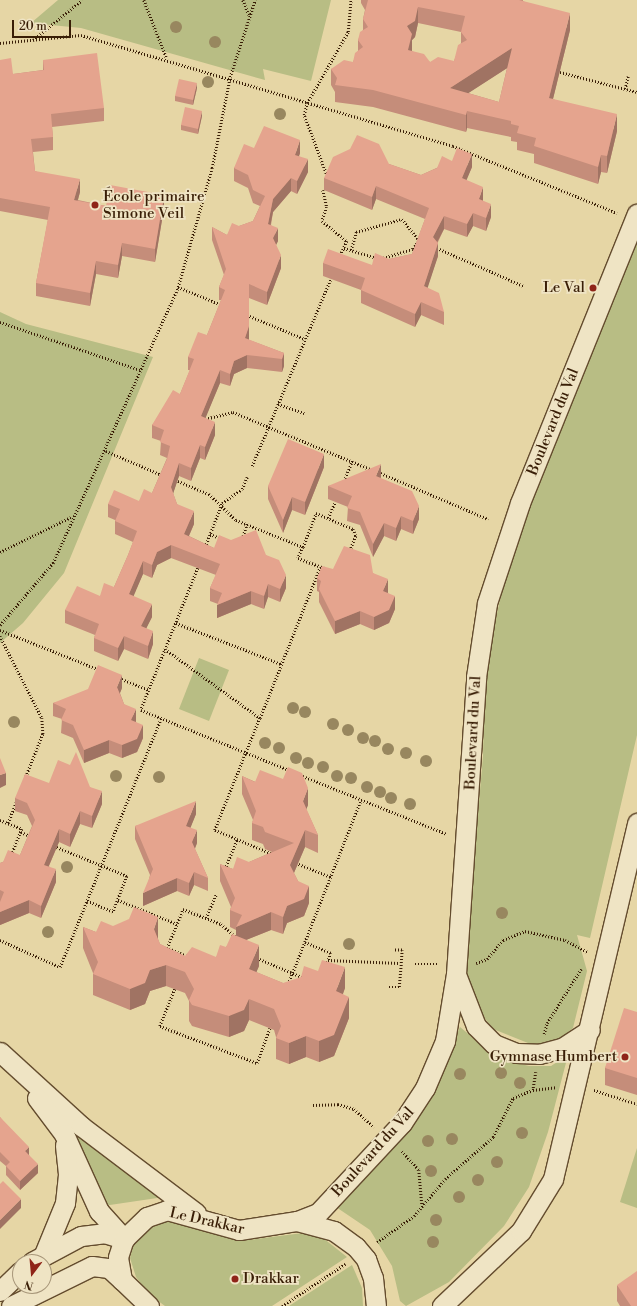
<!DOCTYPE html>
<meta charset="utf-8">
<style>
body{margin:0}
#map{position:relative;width:637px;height:1306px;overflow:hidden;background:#e6d6a5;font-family:"Libre Bodoni",serif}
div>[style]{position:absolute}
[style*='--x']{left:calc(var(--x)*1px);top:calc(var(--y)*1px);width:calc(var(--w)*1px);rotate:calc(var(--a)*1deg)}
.green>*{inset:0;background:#b8bd84}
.path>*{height:2.5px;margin-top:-1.25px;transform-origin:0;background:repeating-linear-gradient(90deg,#391e06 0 1px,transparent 0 3px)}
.roads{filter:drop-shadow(1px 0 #644c2e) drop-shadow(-1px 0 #644c2e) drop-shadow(0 1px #644c2e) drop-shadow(0 -1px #644c2e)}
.minor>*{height:19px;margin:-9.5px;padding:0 9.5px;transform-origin:9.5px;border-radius:9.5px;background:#efe4c4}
.trees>*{width:12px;height:12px;margin:-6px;border-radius:50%;background:#98875f}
.wall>*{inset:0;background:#c58d7a}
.shaded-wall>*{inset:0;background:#a07363}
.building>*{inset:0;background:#e5a48e}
.dots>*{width:11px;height:11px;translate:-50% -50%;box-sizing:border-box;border:2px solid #efe4c4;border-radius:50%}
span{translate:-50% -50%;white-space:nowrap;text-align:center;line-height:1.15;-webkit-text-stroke:3.5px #efe4c4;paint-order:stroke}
.poi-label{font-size:15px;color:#391e06}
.left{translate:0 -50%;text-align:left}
.right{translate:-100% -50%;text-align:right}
.street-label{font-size:15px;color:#391e06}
.north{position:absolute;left:12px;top:1254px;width:40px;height:40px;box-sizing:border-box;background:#efe4c4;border:1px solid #a69578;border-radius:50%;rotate:196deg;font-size:11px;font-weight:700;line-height:16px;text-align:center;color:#391e06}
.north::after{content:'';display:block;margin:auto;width:14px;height:18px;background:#8f2418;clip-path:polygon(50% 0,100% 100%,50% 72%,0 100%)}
.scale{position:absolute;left:12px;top:20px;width:59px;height:18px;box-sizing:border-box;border:2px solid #391e06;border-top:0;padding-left:5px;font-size:12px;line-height:14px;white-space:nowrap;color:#391e06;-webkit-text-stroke:3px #efe4c4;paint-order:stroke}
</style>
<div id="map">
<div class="green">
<div style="clip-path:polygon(58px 0,331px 0,311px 81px,263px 69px,265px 80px,81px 28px,31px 23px)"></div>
<div style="clip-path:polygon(637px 243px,637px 735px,590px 938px,577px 935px,587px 971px,573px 1028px,557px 1041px,533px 1045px,493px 1029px,473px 1003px,465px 961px,483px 756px,485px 664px,508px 566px,532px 495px)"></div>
<div style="clip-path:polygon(0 312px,26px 324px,153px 357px,64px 573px,23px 623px,0 643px)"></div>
<div style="clip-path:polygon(199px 658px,229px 670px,209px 721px,179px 709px)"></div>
<div style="clip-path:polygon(460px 1027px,499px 1059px,529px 1066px,551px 1066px,568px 1055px,548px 1132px,529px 1187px,504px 1226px,449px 1282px,406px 1306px,400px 1301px,392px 1266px,370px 1230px,336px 1207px,413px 1125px)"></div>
<div style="clip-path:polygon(76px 1131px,164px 1197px,103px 1206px,71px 1133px)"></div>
<div style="clip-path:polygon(637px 1148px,637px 1208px,620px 1202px)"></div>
<div style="clip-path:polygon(166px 1221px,248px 1240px,303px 1233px,323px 1238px,347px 1257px,272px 1306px,165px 1306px,150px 1295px,136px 1277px,130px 1258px,135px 1240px,150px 1223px)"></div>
<div style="clip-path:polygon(352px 1265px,362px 1288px,363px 1306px,289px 1306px)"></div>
</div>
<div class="path">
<div style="--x:144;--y:0;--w:63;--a:68.7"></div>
<div style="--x:243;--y:0;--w:16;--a:68"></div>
<div style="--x:33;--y:40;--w:63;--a:-39.2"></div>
<div style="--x:0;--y:43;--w:81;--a:-5.6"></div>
<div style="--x:81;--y:35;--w:388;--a:16.6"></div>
<div style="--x:453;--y:146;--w:177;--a:22.2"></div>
<div style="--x:560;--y:72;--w:80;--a:14.6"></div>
<div style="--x:625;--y:89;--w:13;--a:-77"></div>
<div style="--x:327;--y:176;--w:65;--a:-110.7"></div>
<div style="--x:304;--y:115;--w:12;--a:-76"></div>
<div style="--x:307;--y:103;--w:82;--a:-60"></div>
<div style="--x:348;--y:32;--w:32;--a:-85"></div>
<div style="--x:323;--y:190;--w:17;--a:77"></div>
<div style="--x:327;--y:207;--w:15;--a:110"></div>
<div style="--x:322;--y:221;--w:32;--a:39"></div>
<div style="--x:347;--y:241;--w:17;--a:114"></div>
<div style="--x:344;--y:248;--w:34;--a:17"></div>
<div style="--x:437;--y:248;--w:95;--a:23.6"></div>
<div style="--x:351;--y:250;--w:19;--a:-74"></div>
<div style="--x:356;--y:232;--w:48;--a:-15.8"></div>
<div style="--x:402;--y:219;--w:27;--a:51"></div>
<div style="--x:383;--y:258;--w:31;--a:-17"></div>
<div style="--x:413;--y:249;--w:8;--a:-60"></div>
<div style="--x:178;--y:287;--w:48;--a:22.2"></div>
<div style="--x:247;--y:315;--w:63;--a:22.5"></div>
<div style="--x:0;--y:322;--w:148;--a:18.9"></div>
<div style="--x:278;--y:404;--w:28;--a:19"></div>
<div style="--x:205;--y:419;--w:29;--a:-14"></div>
<div style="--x:233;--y:412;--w:151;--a:22.6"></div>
<div style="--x:106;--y:451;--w:61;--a:23.2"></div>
<div style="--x:252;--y:466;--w:206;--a:-67.2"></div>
<div style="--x:378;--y:472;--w:120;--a:23.1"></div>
<div style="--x:178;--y:481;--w:34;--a:23"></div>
<div style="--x:209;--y:494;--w:37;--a:44"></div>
<div style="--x:236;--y:520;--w:72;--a:21.9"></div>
<div style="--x:303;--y:547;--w:12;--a:114"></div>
<div style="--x:298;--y:558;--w:28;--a:21"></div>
<div style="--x:344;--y:481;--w:22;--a:-68"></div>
<div style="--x:328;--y:518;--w:17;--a:-66"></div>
<div style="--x:210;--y:534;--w:11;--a:22"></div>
<div style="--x:242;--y:539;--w:16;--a:-72"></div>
<div style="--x:205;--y:547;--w:47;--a:-68.9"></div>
<div style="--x:222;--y:503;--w:24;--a:-35"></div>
<div style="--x:242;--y:489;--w:13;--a:-67"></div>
<div style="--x:303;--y:547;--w:36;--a:-69"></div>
<div style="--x:316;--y:513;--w:40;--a:23.4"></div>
<div style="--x:353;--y:529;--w:8;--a:67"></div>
<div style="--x:356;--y:536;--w:16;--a:112"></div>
<div style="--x:0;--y:552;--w:79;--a:-26.2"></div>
<div style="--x:198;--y:568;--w:153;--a:111.9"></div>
<div style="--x:141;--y:710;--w:160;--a:22.1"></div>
<div style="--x:176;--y:623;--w:113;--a:21.3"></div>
<div style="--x:0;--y:625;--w:82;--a:-49.5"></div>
<div style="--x:53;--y:563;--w:303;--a:-65.6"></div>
<div style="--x:178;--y:287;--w:124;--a:-74.1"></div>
<div style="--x:212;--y:168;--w:93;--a:-78.8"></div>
<div style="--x:230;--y:77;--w:81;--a:-72"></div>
<div style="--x:0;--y:630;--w:105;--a:21.7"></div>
<div style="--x:0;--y:636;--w:92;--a:62.9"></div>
<div style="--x:42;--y:718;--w:16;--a:86"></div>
<div style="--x:43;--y:734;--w:46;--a:111.6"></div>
<div style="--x:165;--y:649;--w:117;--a:36"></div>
<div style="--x:260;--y:718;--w:121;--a:111.9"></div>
<div style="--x:215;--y:830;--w:24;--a:22"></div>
<div style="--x:119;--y:678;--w:32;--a:22"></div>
<div style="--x:260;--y:718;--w:162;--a:-68.3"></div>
<div style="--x:300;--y:775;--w:158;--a:21.9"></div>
<div style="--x:0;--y:820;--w:24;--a:22"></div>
<div style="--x:22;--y:829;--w:27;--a:112"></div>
<div style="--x:8;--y:823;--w:22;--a:-69"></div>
<div style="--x:21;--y:832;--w:10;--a:24"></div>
<div style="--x:54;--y:846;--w:79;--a:22.3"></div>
<div style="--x:127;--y:876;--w:39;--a:111"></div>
<div style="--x:113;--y:912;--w:28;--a:-157"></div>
<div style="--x:296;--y:863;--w:38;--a:22"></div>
<div style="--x:225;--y:869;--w:32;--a:-68"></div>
<div style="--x:237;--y:839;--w:39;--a:23"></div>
<div style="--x:118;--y:900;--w:64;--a:22.1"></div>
<div style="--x:183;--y:909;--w:41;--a:21.5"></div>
<div style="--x:221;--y:924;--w:20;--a:41"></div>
<div style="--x:236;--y:937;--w:30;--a:114"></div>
<div style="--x:224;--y:964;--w:11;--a:158"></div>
<div style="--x:214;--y:968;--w:51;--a:-156.9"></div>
<div style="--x:167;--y:948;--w:42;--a:-67.7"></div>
<div style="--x:206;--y:918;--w:26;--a:-67"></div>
<div style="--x:0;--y:940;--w:66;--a:24.2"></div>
<div style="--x:60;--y:967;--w:269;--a:-67.9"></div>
<div style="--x:305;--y:942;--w:28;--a:23"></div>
<div style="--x:331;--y:953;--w:12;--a:110"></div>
<div style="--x:257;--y:958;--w:51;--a:23.1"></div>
<div style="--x:328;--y:960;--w:71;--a:2.4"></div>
<div style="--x:476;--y:963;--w:12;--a:-20"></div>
<div style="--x:487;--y:959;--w:25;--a:-50"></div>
<div style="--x:503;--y:940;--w:24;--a:-22"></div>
<div style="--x:525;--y:931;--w:41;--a:12.7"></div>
<div style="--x:565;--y:940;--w:26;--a:28"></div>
<div style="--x:415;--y:964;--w:24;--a:0"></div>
<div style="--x:288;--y:984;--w:198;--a:-68.4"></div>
<div style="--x:389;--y:987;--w:10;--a:0"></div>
<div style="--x:399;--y:987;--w:24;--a:-85"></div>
<div style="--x:401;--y:963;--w:13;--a:-86"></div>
<div style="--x:402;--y:950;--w:9;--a:180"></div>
<div style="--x:175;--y:989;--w:40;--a:112"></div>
<div style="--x:160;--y:1026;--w:104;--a:20.9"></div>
<div style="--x:257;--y:1063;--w:37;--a:-70"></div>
<div style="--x:544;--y:1034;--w:11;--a:-75"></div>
<div style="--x:547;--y:1023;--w:64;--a:-57.8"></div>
<div style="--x:536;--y:1072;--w:18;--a:99"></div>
<div style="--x:533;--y:1090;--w:23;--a:-7"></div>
<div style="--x:594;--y:1090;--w:45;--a:18"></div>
<div style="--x:313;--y:1105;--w:25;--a:-2"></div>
<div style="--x:338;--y:1104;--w:17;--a:17"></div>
<div style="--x:354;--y:1109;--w:27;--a:42"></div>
<div style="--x:402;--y:1151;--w:25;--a:48"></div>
<div style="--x:419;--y:1170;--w:35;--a:85"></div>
<div style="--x:377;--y:1242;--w:45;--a:-35.1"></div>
<div style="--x:414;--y:1216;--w:48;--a:-50"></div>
<div style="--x:445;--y:1179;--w:64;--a:-41.2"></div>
<div style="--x:493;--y:1137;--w:44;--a:-62.9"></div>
<div style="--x:513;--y:1098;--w:22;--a:-22"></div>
<div style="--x:282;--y:1306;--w:76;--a:-33.7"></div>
</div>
<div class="roads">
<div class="minor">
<div style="--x:457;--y:977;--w:53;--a:68.8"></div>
<div style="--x:476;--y:1026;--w:25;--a:45"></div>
<div style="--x:494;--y:1044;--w:24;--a:22"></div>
<div style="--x:516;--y:1053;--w:23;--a:2"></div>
<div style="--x:539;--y:1054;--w:24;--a:-15"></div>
<div style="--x:562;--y:1048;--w:33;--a:-33"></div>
<div style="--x:0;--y:1052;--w:110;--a:42.4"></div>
<div style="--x:81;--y:1126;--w:144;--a:37.1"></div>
<div style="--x:37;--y:1098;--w:45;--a:53.1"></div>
<div style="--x:64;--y:1134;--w:85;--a:65.6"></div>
<div style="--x:99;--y:1211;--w:38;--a:48"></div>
<div style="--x:297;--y:1221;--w:22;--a:-21"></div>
<div style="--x:318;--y:1213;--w:123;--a:-47"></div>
<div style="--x:402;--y:1123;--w:42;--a:-56.7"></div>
<div style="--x:425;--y:1088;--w:51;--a:-66.9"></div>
<div style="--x:445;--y:1041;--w:68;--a:-80.7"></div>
<div style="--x:456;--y:974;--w:298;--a:-86.1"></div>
<div style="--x:476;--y:677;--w:75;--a:-81.5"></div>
<div style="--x:487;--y:603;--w:105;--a:-71.7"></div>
<div style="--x:520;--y:503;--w:312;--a:-68"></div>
<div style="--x:44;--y:1254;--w:55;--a:-67.6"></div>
<div style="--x:65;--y:1203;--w:29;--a:-84"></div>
<div style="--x:68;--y:1174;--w:29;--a:-96"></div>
<div style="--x:32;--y:1262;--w:55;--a:-28"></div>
<div style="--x:81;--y:1236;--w:23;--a:-7"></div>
<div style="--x:104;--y:1233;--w:21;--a:17"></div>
<div style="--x:0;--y:1291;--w:28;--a:-44"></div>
<div style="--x:11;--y:1306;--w:90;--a:-26.3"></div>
<div style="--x:92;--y:1266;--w:17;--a:7"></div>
<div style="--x:109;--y:1268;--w:18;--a:43"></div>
<div style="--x:149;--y:1306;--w:37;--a:-136"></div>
<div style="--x:122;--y:1280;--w:23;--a:-100"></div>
<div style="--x:118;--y:1257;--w:19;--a:-72"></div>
<div style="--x:124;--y:1239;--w:32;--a:-44"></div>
<div style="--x:147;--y:1217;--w:21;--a:-19"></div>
<div style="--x:167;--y:1210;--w:75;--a:15.5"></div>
<div style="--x:239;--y:1230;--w:59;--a:-8.8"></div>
<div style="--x:297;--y:1221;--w:38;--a:15"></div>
<div style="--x:334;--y:1231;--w:27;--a:36"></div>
<div style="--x:356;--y:1247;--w:16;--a:50"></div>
<div style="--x:366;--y:1259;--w:20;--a:70"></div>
<div style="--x:373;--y:1278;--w:28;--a:84"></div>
<div style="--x:442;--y:1306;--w:109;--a:-43.5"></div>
<div style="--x:521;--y:1231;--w:61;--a:-58.4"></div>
<div style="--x:553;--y:1179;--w:366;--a:-76.7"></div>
</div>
</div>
<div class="trees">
<div style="left:176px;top:27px"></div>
<div style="left:215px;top:42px"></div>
<div style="left:208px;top:82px"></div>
<div style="left:280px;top:114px"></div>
<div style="left:293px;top:708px"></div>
<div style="left:305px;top:712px"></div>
<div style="left:14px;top:722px"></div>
<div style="left:333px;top:724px"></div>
<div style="left:348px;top:730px"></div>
<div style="left:363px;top:738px"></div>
<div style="left:375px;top:741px"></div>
<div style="left:265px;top:743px"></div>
<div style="left:279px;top:748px"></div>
<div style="left:388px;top:749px"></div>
<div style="left:406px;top:753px"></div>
<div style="left:296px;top:758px"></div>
<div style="left:426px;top:761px"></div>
<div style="left:308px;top:763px"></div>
<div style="left:323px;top:767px"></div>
<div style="left:116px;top:776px"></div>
<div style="left:337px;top:776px"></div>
<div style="left:159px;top:777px"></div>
<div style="left:351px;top:778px"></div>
<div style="left:367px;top:787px"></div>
<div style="left:380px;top:792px"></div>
<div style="left:391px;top:798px"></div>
<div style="left:410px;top:804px"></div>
<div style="left:67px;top:867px"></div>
<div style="left:502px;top:913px"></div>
<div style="left:48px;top:932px"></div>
<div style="left:349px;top:944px"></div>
<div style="left:501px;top:1073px"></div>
<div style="left:460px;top:1074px"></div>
<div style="left:520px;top:1083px"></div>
<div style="left:522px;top:1133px"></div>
<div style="left:452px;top:1139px"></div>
<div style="left:428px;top:1141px"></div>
<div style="left:497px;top:1162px"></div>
<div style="left:431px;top:1171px"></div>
<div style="left:478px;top:1180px"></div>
<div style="left:459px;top:1197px"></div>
<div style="left:436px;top:1220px"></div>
<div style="left:433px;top:1242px"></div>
</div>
<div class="wall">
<div style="clip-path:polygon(evenodd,361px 0,523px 0,523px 1px,570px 30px,553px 99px,617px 131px,607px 173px,601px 172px,598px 184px,534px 163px,534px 154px,517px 150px,517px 142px,511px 141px,511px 137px,467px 128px,466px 132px,373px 107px,335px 102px,335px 92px,331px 85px,331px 69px,353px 62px,358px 51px,358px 40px,363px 30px,363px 19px,365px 10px,361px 3px,361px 0,418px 23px,461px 32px,461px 43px,454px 61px,430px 62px,412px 51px,412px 40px,415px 37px,418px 23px,361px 0,507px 68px,499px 102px,468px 93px,507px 68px)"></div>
<div style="clip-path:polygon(0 60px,13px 74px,43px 70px,43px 60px,104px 108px,104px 121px,52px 127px,53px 137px,53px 150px,33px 152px,35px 171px,80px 192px,78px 200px,106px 206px,164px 208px,155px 262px,122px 256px,118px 278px,96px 274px,90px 306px,36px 296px,36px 283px,48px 220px,0 211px)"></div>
<div style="clip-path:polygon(197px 88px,193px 105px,175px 101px,175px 96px)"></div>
<div style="clip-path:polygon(202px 116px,198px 134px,181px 130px,181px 125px)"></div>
<div style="clip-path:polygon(254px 148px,300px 153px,299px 156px,308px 172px,297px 194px,291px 191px,273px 212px,271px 225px,278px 241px,276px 245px,281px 268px,267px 305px,249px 298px,249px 340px,284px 353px,284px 366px,282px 372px,247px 368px,234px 374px,230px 386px,220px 383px,205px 418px,215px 435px,205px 460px,200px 458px,191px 481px,179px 476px,173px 493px,177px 504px,194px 524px,189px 536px,214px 548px,266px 555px,286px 588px,280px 602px,268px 597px,264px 609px,251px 604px,217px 618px,218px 604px,210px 601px,210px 588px,216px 575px,171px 558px,157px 565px,152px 578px,143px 574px,133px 596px,152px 617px,146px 628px,153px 644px,148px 659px,124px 649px,118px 661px,94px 651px,94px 638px,95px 635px,65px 623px,65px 610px,100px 596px,114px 587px,128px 555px,133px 542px,115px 534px,115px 520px,108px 517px,108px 504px,139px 501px,152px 493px,167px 458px,160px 455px,161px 441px,152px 438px,152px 425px,180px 394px,190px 370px,188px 370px,188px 357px,207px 335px,221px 300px,219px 300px,219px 287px,224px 275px,212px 240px,212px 227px,227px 235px,239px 226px,253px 221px,260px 206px,253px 203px,248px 188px,234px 181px,234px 168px)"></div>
<div style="clip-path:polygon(452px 161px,472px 167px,466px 180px,483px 201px,491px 217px,486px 231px,473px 226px,467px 237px,444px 229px,438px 242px,438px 256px,427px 288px,444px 312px,444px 325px,421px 315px,415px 327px,361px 303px,361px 290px,323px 276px,323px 263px,372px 265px,389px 259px,412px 254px,425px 219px,376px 199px,372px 210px,324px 190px,324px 178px,389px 164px,421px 175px)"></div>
<div style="clip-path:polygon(324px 467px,305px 515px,292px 510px,283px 533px,268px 499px,268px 486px)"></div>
<div style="clip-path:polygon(381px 477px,380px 478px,419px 519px,413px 534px,401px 529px,396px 541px,384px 536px,373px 557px,360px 525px,347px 521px,348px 507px,328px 499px,328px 486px)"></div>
<div style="clip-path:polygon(333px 569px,373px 573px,388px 592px,388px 593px,395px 609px,389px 623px,374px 630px,360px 624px,335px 634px,319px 602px,319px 592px,317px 591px,317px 578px)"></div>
<div style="clip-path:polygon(122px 688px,120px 693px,124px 704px,136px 721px,136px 722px,143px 738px,137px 752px,122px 758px,109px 753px,84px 763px,73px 738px,61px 733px,62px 719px,53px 716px,53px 703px)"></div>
<div style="clip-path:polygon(242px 776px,308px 805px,306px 809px,318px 835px,318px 853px,305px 847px,294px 873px,309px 903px,304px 916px,287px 923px,283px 934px,271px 930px,246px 940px,259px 966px,256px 972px,283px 983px,345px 988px,343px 994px,349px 1018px,334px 1056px,319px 1062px,306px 1057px,289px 1064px,276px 1059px,276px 1037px,274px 1030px,249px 1020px,244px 1031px,229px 1037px,192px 1026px,189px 1021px,189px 1001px,185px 993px,166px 986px,150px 991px,145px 1004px,130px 1010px,93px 995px,93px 973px,83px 948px,83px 927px,96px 932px,113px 926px,158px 938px,158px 939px,160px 944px,185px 956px,216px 957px,226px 947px,236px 936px,236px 930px,230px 927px,230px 910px,231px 907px,220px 881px,220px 864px,233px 869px,272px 852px,265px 849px,263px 844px,252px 840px,252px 823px,253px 820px,242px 794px)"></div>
<div style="clip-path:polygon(49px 783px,90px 787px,102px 804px,92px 828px,80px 824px,70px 847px,59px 842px,49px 866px,56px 882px,41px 918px,29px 913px,0 925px,0 863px,20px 855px,32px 826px,27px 815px,15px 811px,15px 798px)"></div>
<div style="clip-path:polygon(196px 814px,190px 828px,197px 843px,195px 849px,208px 878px,208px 891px,194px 885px,189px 896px,177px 891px,143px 906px,150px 875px,135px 839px,135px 826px)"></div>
<div style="clip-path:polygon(637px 1012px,637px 1095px,605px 1085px,605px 1068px)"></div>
<div style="clip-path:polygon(0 1117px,29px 1155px,38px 1173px,20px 1190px,6px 1175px,6px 1166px,0 1161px)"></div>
<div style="clip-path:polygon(617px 1285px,637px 1306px,620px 1306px,617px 1301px)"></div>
</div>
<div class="shaded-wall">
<div style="clip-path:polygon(418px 7px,418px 23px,415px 37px,412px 40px,412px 51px,408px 67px,407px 26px)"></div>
<div style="clip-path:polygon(570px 13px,570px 30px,549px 115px,549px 98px)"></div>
<div style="clip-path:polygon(512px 48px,512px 65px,450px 105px,450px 88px)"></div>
<div style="clip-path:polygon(197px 83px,197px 88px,193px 105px,193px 100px)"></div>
<div style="clip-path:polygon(202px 111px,202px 116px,198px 134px,198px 129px)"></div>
<div style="clip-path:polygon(467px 111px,467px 128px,466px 132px,466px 115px)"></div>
<div style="clip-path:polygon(617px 114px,617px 131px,607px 173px,607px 156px)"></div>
<div style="clip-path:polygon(300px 140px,300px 153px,295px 168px,295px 155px)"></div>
<div style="clip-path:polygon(472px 154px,472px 167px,462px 191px,462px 178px)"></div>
<div style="clip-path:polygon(601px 155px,601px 172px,598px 184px,598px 167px)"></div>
<div style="clip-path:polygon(308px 159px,308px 172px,297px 194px,297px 181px)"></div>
<div style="clip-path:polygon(291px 178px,291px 191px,273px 212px,268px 237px,268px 224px,273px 199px)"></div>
<div style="clip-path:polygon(80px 179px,80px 192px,74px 213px,74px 200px)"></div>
<div style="clip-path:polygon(376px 186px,376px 199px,372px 210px,372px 197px)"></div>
<div style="clip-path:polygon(483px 187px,483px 200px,479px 212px,479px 199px)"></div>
<div style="clip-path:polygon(164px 195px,164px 208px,155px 262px,155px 249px)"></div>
<div style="clip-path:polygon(491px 204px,491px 217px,486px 231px,486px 218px)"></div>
<div style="clip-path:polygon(473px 213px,473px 226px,467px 237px,467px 224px)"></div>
<div style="clip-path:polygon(444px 216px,444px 229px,433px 250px,433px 237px)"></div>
<div style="clip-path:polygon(278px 228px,278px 241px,273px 251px,273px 238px)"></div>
<div style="clip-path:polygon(122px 243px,122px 256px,118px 278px,118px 265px)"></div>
<div style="clip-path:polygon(438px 243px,438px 256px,424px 299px,424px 286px)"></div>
<div style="clip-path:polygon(281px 255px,281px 268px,267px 305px,267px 292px)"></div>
<div style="clip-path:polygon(96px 261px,96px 274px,90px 306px,90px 293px)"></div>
<div style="clip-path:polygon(421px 302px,421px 315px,415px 327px,415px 314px)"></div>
<div style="clip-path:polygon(249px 326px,249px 339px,245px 351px,245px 338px)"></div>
<div style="clip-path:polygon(284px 353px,284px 366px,282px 372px,282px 359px)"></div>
<div style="clip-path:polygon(247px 355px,247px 368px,234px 374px,230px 386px,230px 374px,234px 361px)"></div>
<div style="clip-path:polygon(220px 370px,220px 383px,201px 429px,201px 416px)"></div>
<div style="clip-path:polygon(215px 422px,215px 435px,205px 460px,205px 447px)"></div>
<div style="clip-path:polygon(200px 445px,200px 458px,191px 481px,191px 468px)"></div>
<div style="clip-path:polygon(324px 454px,324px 467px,305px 515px,305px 502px)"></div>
<div style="clip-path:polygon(179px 463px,179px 476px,171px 500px,171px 487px)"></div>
<div style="clip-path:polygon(381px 464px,381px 477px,376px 489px,376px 476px)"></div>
<div style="clip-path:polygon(292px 497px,292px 510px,283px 533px,283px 520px)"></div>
<div style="clip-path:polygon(419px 506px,419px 519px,413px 534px,413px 521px)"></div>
<div style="clip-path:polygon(194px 511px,194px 524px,184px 547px,184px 534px)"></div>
<div style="clip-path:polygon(401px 516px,401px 529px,396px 541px,396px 528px)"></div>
<div style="clip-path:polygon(384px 523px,384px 536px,373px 557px,373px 544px)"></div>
<div style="clip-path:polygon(171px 545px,171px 558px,157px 565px,152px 578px,152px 565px,157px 552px)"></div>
<div style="clip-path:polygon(143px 561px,143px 574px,129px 607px,129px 594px)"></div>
<div style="clip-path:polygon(286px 575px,286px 588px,280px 602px,280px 589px)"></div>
<div style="clip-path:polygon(388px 579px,388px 592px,383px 604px,383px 591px)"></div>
<div style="clip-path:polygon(268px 584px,268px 597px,264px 609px,264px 596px)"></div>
<div style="clip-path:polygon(251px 591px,251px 604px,217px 618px,217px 605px)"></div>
<div style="clip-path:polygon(395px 596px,395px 609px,389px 623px,374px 630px,374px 617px)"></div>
<div style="clip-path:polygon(152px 604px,152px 617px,141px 639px,141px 626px)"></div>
<div style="clip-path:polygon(360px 611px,360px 624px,335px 634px,335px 621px)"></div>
<div style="clip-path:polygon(153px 631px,153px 644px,148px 659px,148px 646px)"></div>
<div style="clip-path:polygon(124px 636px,124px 649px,118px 661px,118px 648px)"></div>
<div style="clip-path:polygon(122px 675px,122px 688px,117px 700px,117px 687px)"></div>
<div style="clip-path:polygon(136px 709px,136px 721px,131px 733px,131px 720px)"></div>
<div style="clip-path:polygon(143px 725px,143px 738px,137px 752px,122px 758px,122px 745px)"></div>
<div style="clip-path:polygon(109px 740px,109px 753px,84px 763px,84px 750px)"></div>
<div style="clip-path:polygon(6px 773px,6px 785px,0 788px,0 775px)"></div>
<div style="clip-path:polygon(308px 788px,308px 805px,303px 818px,303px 801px)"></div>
<div style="clip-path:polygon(102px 791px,102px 804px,92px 828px,92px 816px)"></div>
<div style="clip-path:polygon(196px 801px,196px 814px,186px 839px,186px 826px)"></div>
<div style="clip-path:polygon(80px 811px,80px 824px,70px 847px,70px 834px)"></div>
<div style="clip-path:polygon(59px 829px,59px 842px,44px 877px,44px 865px)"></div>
<div style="clip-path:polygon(197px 830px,197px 843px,192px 855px,192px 842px)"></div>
<div style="clip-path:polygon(305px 830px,305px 847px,290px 882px,290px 865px)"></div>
<div style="clip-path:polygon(56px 869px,56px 882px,41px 918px,41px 906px)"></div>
<div style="clip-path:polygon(194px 872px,194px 885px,189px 896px,189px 883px)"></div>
<div style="clip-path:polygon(177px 878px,177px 891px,143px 906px,143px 893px)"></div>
<div style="clip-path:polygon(309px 886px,309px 903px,304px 916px,287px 923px,283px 934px,283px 917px,287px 906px)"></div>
<div style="clip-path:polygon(29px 900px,29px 913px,0 925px,0 912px)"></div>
<div style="clip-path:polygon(271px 912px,271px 930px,236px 944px,236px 927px)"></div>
<div style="clip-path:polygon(158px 917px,158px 938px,154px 950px,154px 929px)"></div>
<div style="clip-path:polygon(259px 945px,259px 966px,249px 990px,249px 969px)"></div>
<div style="clip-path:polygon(166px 965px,166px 986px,150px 991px,145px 1004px,130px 1010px,130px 989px,150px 970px)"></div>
<div style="clip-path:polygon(345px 967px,345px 988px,336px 1012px,336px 991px)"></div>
<div style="clip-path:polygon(349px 997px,349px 1018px,334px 1056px,319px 1062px,319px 1041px)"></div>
<div style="clip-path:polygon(249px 999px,249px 1020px,244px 1031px,229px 1037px,229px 1016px)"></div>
<div style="clip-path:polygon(306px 1036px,306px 1057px,289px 1064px,289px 1043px)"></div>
<div style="clip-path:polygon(29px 1147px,29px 1156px,25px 1151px)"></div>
<div style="clip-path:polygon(38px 1164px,38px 1173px,20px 1190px,20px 1181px)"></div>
<div style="clip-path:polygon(21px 1199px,21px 1208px,0 1229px,0 1220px)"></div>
</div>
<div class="building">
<div style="clip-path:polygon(evenodd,368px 0,519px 0,570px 13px,549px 98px,617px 114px,607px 156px,601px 155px,598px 167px,534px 146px,536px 138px,517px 133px,519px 126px,511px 124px,511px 121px,467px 111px,466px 115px,373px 90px,335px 85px,337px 78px,331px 69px,344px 60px,353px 62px,355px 53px,363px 47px,358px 40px,360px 32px,368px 27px,363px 19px,368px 0,418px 7px,465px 16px,461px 32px,467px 40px,458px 45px,454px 61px,438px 57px,430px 62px,424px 54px,408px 50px,412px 34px,407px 26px,415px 21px,418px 7px,368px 0,512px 48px,499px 102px,450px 88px,512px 48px)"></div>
<div style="clip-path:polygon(97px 53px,104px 108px,51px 114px,53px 137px,31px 139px,35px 171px,80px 179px,74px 200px,106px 206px,110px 185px,164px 195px,155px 249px,122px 243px,118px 265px,96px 261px,90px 293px,36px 283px,50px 207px,0 198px,0 60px,11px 58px,13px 74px,44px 70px,43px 60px)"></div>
<div style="clip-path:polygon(179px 79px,197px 83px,193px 100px,175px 96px)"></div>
<div style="clip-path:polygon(185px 107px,202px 111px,198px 129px,181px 125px)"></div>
<div style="clip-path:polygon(264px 126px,300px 140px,295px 155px,308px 159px,297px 181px,291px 178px,273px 199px,268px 224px,278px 228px,273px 238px,281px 255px,267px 292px,249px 284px,249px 326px,245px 338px,284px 353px,282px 359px,247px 355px,234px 361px,230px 374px,220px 370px,201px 416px,215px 422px,205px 447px,200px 445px,191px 468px,179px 463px,171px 487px,177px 504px,194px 511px,184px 534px,214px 548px,219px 535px,231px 540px,256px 530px,266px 555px,279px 560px,286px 575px,280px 589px,268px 584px,264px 596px,251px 591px,217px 605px,222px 593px,210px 588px,220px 564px,171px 545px,157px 552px,152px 565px,143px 561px,129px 594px,152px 604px,141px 626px,153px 631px,148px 646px,124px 636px,118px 648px,94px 638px,99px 624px,65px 610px,77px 586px,100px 596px,104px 583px,114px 587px,128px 555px,137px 531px,115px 521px,120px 509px,108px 504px,114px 490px,139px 501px,144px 489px,152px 493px,167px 459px,170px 446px,160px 442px,164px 430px,152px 425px,173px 390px,180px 394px,194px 359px,188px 357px,198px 332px,207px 335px,225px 290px,219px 287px,226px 269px,212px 227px,227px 235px,232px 223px,239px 226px,253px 221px,265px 196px,253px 190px,248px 175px,234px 168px,244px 144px,254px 148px)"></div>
<div style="clip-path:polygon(357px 135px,379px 144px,389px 164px,421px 175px,437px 168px,442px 156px,452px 161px,457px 148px,472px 154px,462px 178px,483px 187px,479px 199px,491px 204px,486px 218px,473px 213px,467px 224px,444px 216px,433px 237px,438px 243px,424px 286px,439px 293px,444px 312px,421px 302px,415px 314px,361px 290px,365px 278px,323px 263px,328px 249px,372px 265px,375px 253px,389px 259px,412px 254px,429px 208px,376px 186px,372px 197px,324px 178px,333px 157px,350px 149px)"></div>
<div style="clip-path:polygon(288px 439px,324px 454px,305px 502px,292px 497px,283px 520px,268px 486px)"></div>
<div style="clip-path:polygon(381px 464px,376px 476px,412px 491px,419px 506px,413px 521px,401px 516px,396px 528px,384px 523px,373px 544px,360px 512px,347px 508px,352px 496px,328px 486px)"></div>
<div style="clip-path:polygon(344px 546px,370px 555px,373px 573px,388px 579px,383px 591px,395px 596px,389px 610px,374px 617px,360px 611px,335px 621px,319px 589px,321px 581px,317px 578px,322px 566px,333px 569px)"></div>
<div style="clip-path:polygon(98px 665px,122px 675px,117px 687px,124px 704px,136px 709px,131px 720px,143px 725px,137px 739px,122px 745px,109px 740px,84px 750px,73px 725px,61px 720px,66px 709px,53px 703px,88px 689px)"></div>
<div style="clip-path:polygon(76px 752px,90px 787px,102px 791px,92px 816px,80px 811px,70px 834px,59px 829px,44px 865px,56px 869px,41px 906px,29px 900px,0 912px,0 902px,4px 892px,0 890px,0 863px,3px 862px,8px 850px,20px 855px,35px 820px,27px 803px,15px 798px,25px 774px,49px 783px,58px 760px,70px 765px)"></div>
<div style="clip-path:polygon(0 758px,6px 773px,0 775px)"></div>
<div style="clip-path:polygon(288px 767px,302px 773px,308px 788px,303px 801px,318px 835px,305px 830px,290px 865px,298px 881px,309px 886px,304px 899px,287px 906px,283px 917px,271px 912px,236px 927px,242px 915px,230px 910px,235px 898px,220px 864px,233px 869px,237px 857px,249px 862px,294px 843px,265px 832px,263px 827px,252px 823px,256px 811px,242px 776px,255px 782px,260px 770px,283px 779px)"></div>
<div style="clip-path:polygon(196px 801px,186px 826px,197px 830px,192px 842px,208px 878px,194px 872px,189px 883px,177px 878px,143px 893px,153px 869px,135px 826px)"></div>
<div style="clip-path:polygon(134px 907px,158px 917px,154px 929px,160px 944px,185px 956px,192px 947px,216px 957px,220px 945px,226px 947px,232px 934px,259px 945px,249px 969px,283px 983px,301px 977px,304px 966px,318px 971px,322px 960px,345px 967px,336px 991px,349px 997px,334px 1035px,319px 1041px,306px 1036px,289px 1043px,276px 1038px,281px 1026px,274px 1009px,249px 999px,244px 1010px,229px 1016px,192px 1005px,189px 1000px,194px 989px,185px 972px,166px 965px,150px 970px,145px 983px,130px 989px,93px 974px,98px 962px,83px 927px,96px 932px,101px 921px,113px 926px,129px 919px)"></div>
<div style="clip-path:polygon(624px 1008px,637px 1012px,637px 1078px,605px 1068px)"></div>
<div style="clip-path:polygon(0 1117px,29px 1147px,25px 1151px,38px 1164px,20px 1181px,6px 1166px,10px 1162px,0 1152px)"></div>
<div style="clip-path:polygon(3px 1181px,21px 1199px,0 1220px,0 1184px)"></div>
<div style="clip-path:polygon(637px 1271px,637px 1306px,631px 1306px,617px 1285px)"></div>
</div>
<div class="dots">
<div style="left:95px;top:205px;background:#8f2418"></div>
<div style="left:593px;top:288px;background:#8f2418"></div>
<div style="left:625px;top:1057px;background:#8f2418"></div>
<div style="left:235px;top:1279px;background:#8f2418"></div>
</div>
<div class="poi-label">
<span class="left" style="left:103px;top:205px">École primaire<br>Simone Veil</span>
<span class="right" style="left:585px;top:288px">Le Val</span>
<span class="right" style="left:617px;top:1057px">Gymnase Humbert</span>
<span class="left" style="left:243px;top:1279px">Drakkar</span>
</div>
<div class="street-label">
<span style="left:553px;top:422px;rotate:-68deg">Boulevard du Val</span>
<span style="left:473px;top:733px;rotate:-87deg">Boulevard du Val</span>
<span style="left:373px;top:1152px;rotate:-48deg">Boulevard du Val</span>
<span style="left:207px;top:1221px;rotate:13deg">Le Drakkar</span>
</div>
<div class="north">N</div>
<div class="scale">20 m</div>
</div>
